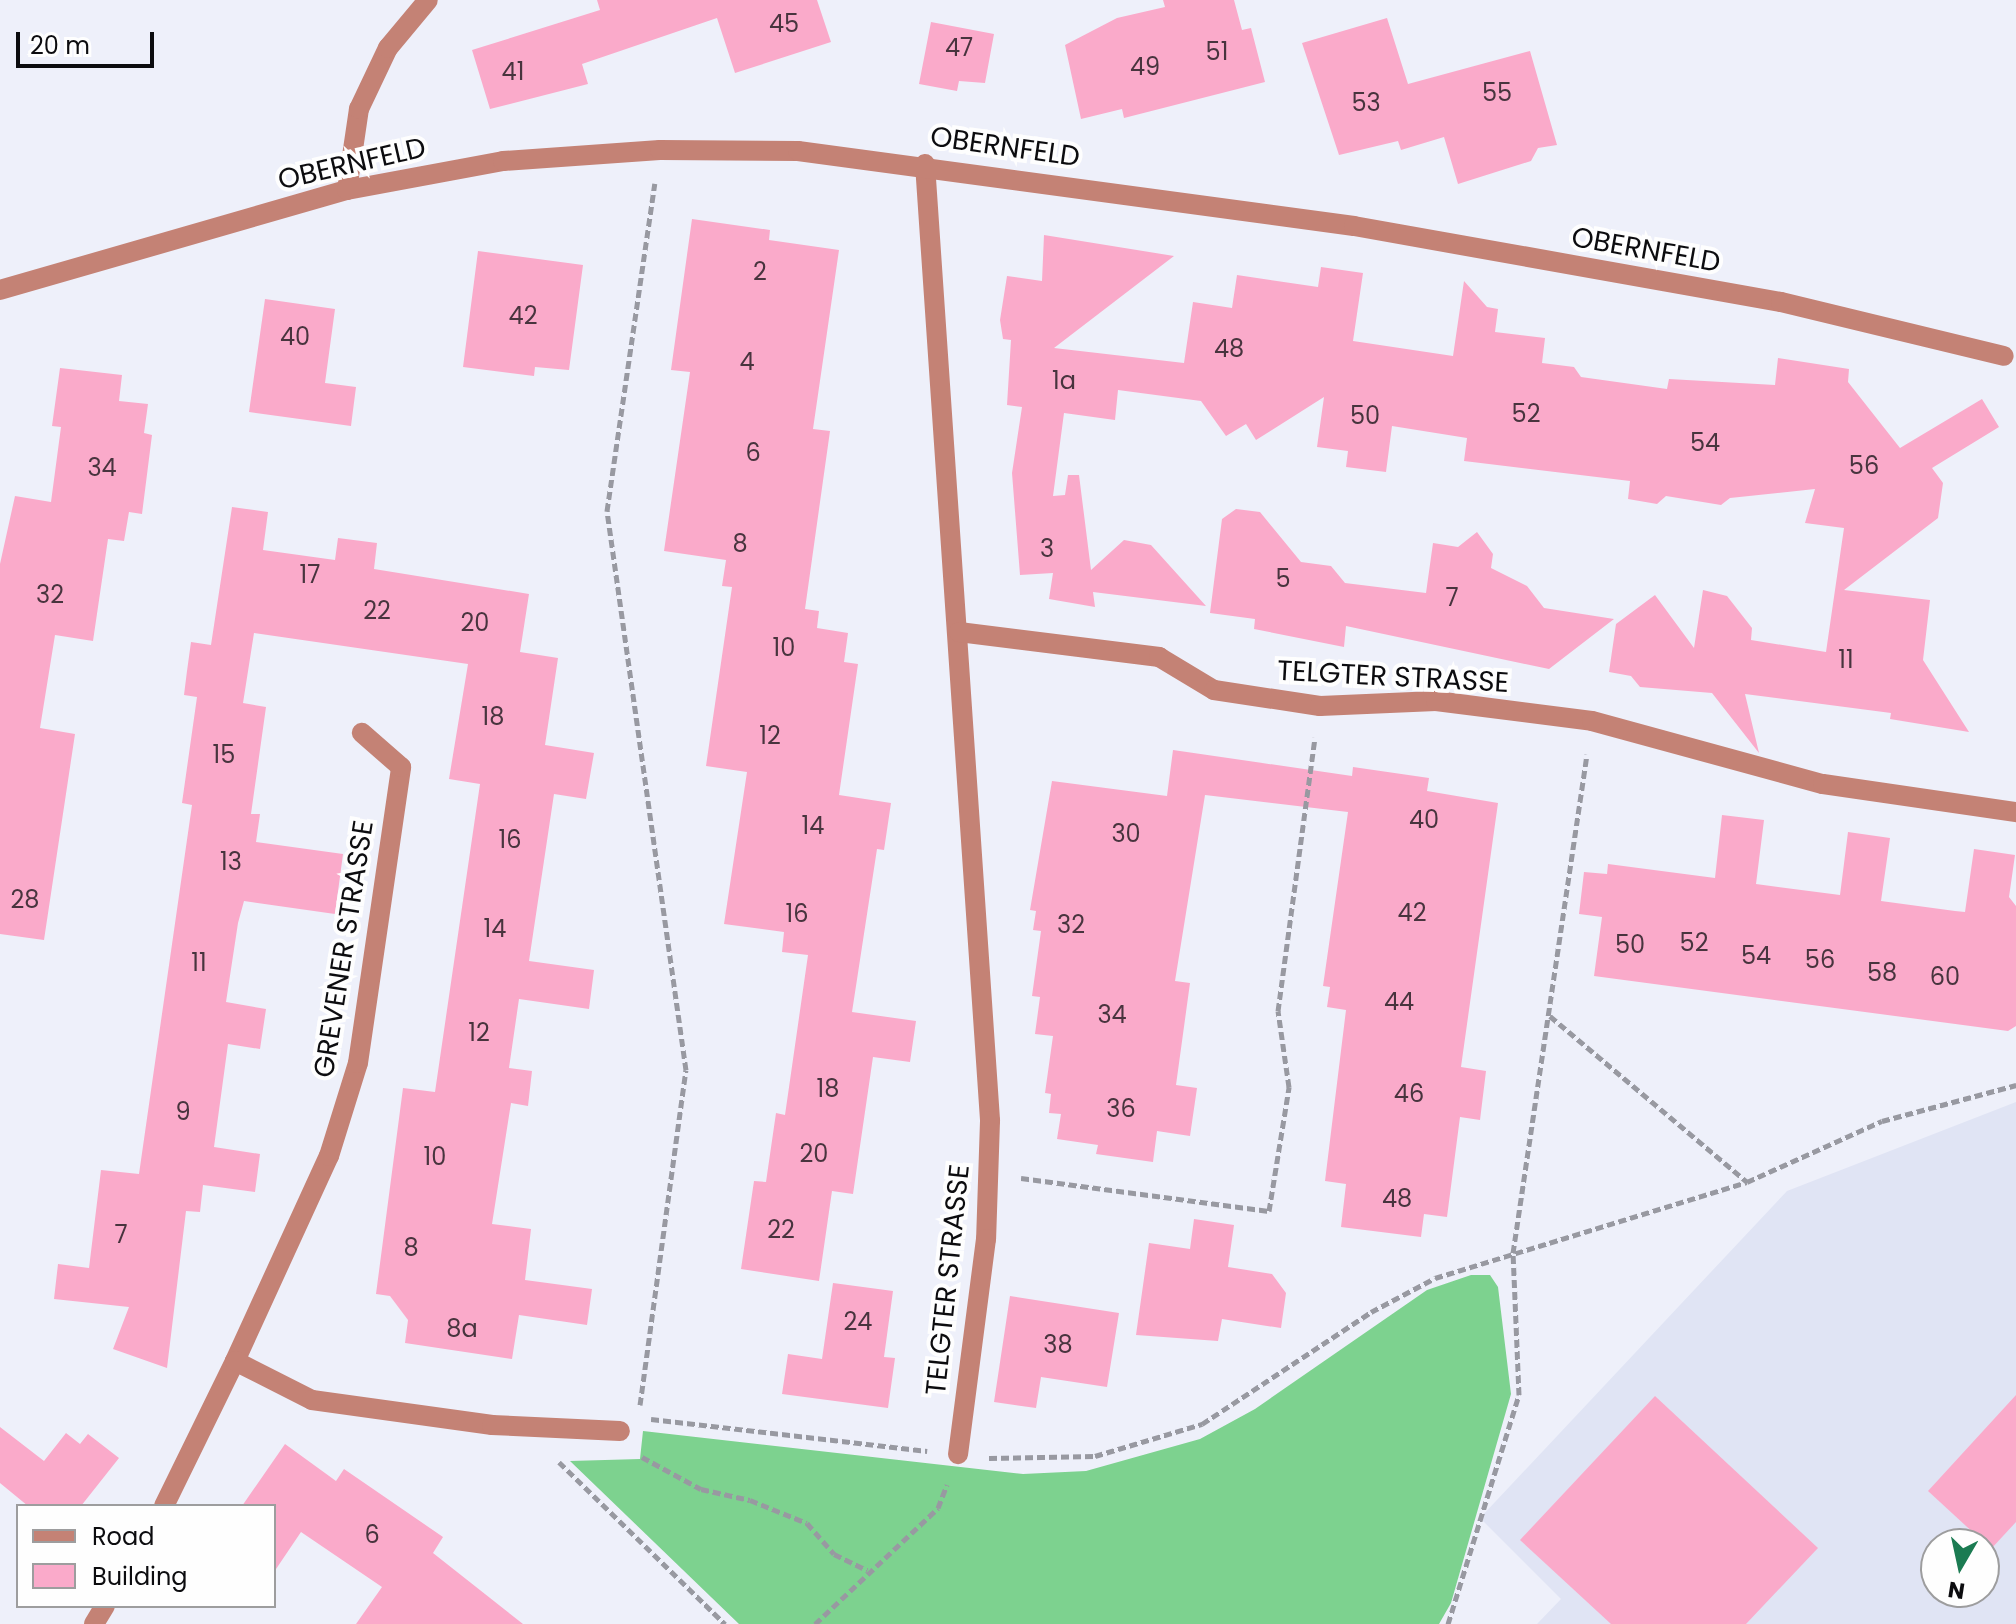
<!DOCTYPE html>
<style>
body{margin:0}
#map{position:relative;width:2016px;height:1624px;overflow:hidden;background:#eef0fa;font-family:Poppins,sans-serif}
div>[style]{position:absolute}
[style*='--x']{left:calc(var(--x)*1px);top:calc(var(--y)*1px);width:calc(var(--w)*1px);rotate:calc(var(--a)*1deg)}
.built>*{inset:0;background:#e0e4f4}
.forest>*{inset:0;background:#7dd28f}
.building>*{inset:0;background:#faaaca}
.path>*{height:5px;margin-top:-2.5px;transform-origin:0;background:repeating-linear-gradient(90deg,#9899a1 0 8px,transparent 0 12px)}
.minor>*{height:20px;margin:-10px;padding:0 10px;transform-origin:10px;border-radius:10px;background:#c48275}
span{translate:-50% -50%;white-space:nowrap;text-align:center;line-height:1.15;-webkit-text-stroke:8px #fefefe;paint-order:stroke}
.number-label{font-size:24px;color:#48343e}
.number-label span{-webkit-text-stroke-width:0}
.street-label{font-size:28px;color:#0c0c0f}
.legend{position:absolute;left:16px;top:1504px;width:260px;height:104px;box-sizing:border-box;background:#fefefe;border:2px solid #9d9d9e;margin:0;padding:10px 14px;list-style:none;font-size:24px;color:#0c0c0f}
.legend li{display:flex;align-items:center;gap:16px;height:40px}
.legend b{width:40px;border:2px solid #9d9d9e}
.north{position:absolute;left:1920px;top:1528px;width:80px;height:80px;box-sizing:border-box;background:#fefefe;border:2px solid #9d9d9e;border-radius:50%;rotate:189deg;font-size:22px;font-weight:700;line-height:32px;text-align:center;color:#0c0c0f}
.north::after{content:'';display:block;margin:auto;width:28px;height:36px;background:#1b7b52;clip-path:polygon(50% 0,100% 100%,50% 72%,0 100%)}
.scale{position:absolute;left:16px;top:32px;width:138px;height:36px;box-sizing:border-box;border:4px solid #0c0c0f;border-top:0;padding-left:10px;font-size:24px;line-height:28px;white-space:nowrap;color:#0c0c0f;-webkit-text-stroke:6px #fefefe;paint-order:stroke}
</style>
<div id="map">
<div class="built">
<div style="clip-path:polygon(evenodd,2016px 1102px,2016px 1624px,1537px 1624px,1561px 1599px,1480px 1518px,1787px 1191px,2016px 1102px,1936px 1544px,1984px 1544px,1984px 1592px,1936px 1592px,1936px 1544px)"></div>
</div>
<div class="forest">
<div style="clip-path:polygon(1471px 1275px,1490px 1275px,1498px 1287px,1511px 1394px,1451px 1603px,1439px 1624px,739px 1624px,570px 1461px,640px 1459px,643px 1431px,1023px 1474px,1086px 1471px,1200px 1439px,1255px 1409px,1427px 1290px)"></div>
</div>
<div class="building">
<div style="clip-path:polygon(597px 0,817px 0,831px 42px,735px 73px,717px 18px,582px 64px,588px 84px,490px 109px,472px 50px,600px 10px)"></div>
<div style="clip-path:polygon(1163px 0,1234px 0,1242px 30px,1251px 28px,1265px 82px,1124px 118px,1122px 109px,1081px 119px,1065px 45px,1117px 18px,1165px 7px)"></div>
<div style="clip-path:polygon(1387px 18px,1408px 84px,1530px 51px,1557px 145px,1538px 148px,1531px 161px,1458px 184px,1444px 137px,1401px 150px,1398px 141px,1339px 155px,1302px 43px)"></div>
<div style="clip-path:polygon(931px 22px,994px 34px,985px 83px,959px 81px,957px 91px,919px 84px)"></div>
<div style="clip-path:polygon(692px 219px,770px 230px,769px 240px,839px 250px,813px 429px,830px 431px,805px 609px,819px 611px,817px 628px,848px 633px,844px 662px,858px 664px,839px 795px,891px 803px,884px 850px,877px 849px,852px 1012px,916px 1021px,910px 1062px,873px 1057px,853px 1194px,832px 1191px,819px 1281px,741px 1269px,754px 1181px,766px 1182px,776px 1113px,785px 1115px,808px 955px,782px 952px,784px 932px,724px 924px,747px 772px,706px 766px,732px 587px,722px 586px,726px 560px,664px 551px,690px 372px,671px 370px)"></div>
<div style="clip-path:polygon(1044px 235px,1174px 256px,1054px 348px,1184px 363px,1193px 302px,1232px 308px,1237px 275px,1318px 287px,1321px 267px,1363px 273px,1353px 341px,1453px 356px,1464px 281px,1487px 307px,1498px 309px,1495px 332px,1545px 338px,1542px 363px,1574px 367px,1581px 377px,1667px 389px,1669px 379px,1775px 385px,1778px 358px,1849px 369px,1848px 382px,1900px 448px,1982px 399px,1999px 427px,1932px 468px,1943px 483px,1938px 518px,1844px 590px,1930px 600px,1923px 660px,1969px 732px,1890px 719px,1891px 713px,1745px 694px,1759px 753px,1712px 693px,1640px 687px,1631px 676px,1609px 672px,1616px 624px,1655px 595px,1694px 648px,1703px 590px,1727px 596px,1752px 628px,1751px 640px,1826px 652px,1844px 528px,1805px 523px,1815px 489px,1730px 498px,1721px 505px,1666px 496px,1657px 504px,1628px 499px,1630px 481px,1464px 461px,1467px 438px,1392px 426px,1386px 472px,1346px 467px,1348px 451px,1317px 447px,1324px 397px,1256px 440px,1246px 424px,1226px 436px,1201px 401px,1118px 390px,1115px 420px,1064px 413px,1053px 496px,1065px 495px,1068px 475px,1079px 475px,1091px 570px,1124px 540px,1151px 545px,1206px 606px,1093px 592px,1095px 607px,1049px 599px,1053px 573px,1020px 575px,1012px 473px,1022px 407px,1007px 405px,1011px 340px,1003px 339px,1000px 320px,1007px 276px,1042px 281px)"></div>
<div style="clip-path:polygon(478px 251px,583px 265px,569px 370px,535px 367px,534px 376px,463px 367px)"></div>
<div style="clip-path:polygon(265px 299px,335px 309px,325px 383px,356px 387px,351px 426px,249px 412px)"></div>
<div style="clip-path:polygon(60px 368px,122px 375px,119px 401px,148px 404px,144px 433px,152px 435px,142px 514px,129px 512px,124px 541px,108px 539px,93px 641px,55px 635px,40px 728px,75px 734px,44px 940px,0 934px,0 564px,15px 496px,51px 502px,61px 427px,52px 426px)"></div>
<div style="clip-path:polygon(232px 507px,268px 512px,263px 550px,335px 560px,338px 538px,377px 543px,374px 569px,529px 594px,520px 652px,558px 658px,545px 745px,594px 753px,586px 799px,554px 794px,529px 961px,594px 970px,589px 1009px,519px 999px,509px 1068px,532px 1071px,528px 1106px,511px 1103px,492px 1224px,531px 1229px,525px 1280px,592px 1289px,587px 1325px,519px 1315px,512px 1359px,405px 1343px,408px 1320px,390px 1296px,376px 1294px,403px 1088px,435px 1092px,480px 784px,449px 779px,468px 664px,254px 633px,243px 703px,266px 707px,251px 814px,260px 814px,256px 842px,343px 854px,335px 914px,244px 901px,238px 923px,226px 1002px,266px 1009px,260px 1049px,228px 1044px,214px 1147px,260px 1154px,255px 1192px,203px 1185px,200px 1212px,186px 1211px,167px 1368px,113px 1349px,129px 1307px,54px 1299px,58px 1264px,89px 1268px,101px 1170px,139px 1174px,192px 805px,182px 803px,197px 697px,184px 695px,187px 671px,191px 642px,211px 645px)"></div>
<div style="clip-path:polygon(1236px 509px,1260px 512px,1301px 562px,1331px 566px,1345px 583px,1426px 593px,1433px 543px,1458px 547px,1477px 532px,1493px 554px,1491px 568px,1527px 586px,1544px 608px,1614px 619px,1549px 669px,1346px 626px,1344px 647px,1254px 629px,1255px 619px,1210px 613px,1222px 519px)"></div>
<div style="clip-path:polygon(1173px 750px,1352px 776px,1353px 767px,1429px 778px,1427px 791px,1498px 803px,1461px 1067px,1486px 1071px,1480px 1120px,1460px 1117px,1447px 1217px,1424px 1214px,1421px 1237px,1341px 1227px,1346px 1184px,1325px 1181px,1346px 1010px,1327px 1007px,1330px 987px,1323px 986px,1348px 812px,1205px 795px,1175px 981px,1190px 983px,1176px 1085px,1197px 1088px,1190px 1136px,1157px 1131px,1153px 1162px,1096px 1154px,1098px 1145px,1057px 1139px,1061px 1114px,1049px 1113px,1051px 1094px,1045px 1093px,1053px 1036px,1035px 1034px,1040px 997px,1032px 996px,1041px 931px,1033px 930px,1036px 911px,1030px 910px,1052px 781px,1167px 796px)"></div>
<div style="clip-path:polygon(1722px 815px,1764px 820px,1756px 884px,1840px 895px,1848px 832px,1890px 838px,1881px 901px,1955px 911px,1965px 912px,1974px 849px,2015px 855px,2009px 897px,2016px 906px,2016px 1026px,2008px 1031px,1594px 976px,1602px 917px,1579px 914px,1584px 872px,1607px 874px,1608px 864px,1715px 878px)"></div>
<div style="clip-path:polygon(1194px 1219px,1234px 1225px,1228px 1267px,1272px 1274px,1286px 1293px,1281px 1328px,1222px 1319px,1218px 1341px,1136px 1335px,1149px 1243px,1190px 1249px)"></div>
<div style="clip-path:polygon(833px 1283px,893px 1291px,884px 1357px,895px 1358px,888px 1408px,782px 1394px,788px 1354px,822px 1359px)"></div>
<div style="clip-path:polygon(1010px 1296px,1119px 1313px,1107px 1387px,1041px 1377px,1036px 1408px,994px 1402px)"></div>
<div style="clip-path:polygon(2016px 1395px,2016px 1522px,1991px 1549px,1928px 1491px)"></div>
<div style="clip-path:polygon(1655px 1396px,1818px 1548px,1746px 1624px,1611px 1624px,1520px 1540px)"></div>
<div style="clip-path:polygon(0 1427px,44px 1461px,66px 1433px,80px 1444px,88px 1434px,119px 1458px,81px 1506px,28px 1506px,0 1483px)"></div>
<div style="clip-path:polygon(285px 1444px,336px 1481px,344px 1469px,443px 1537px,433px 1553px,523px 1624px,356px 1624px,382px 1587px,301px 1532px,274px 1572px,274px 1506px,242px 1506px)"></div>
</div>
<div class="path">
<div style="--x:1550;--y:1016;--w:258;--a:40.1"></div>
<div style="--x:1021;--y:1178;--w:250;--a:7.6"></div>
<div style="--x:1269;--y:1211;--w:126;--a:-80.8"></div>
<div style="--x:1289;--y:1087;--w:77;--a:-98.2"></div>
<div style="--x:1278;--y:1011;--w:276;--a:-82.3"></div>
<div style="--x:640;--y:1405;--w:338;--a:-82.2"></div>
<div style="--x:686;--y:1070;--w:565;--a:-98.04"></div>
<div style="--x:607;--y:511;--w:331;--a:-81.7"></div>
<div style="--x:651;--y:1419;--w:278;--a:6.6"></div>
<div style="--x:642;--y:1457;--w:67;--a:28.5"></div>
<div style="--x:701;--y:1489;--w:50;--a:12.7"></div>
<div style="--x:750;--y:1500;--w:61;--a:22"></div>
<div style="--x:807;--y:1523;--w:41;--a:48.9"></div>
<div style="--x:834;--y:1554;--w:37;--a:26"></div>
<div style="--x:989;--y:1458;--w:106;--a:-1.1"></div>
<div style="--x:1095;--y:1456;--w:112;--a:-16.7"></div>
<div style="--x:1202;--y:1424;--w:203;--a:-33.5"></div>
<div style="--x:1371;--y:1312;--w:72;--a:-28"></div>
<div style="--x:1435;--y:1278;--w:326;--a:-17.1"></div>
<div style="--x:1747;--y:1182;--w:148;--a:-24.3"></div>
<div style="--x:1882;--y:1121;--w:139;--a:-15"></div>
<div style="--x:559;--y:1462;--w:232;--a:44.3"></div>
<div style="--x:815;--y:1624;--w:169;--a:-43.3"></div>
<div style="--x:938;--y:1508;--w:25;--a:-69"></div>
<div style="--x:1448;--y:1624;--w:240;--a:-72.8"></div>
<div style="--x:1519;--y:1395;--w:142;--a:-92.4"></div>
<div style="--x:1513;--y:1253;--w:504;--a:-81.56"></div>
</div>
<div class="minor">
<div style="--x:925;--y:164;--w:959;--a:86.11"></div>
<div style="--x:990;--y:1121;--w:118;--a:91.9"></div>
<div style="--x:986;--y:1239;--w:217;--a:97.4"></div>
<div style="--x:347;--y:190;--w:82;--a:-81.6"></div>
<div style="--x:359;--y:109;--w:68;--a:-64.6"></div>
<div style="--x:388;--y:48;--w:62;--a:-50.2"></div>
<div style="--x:0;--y:290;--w:361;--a:-16.1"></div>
<div style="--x:347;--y:190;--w:159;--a:-10.5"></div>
<div style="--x:503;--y:161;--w:157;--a:-4"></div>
<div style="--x:660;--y:150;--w:138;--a:0.4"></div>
<div style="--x:798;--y:151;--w:561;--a:7.68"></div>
<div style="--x:1354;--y:226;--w:434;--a:10.1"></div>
<div style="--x:1781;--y:302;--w:229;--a:13.6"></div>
<div style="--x:959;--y:632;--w:202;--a:7.1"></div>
<div style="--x:1159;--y:657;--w:64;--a:31"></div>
<div style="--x:1214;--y:690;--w:107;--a:8.6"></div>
<div style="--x:1320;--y:706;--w:116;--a:-2.5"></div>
<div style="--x:1436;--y:701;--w:157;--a:7.3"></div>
<div style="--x:1592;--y:721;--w:239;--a:15.3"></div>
<div style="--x:1823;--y:784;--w:195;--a:8.3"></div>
<div style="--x:235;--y:1361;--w:226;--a:-65.4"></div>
<div style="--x:329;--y:1156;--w:97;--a:-72.7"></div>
<div style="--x:358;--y:1063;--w:299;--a:-81.7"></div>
<div style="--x:401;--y:767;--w:52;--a:-138.9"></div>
<div style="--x:164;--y:1506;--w:161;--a:-63.9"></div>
<div style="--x:235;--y:1361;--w:86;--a:26.9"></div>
<div style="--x:312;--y:1400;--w:182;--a:7.9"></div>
<div style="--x:492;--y:1425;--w:128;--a:2.7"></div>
<div style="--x:94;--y:1624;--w:21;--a:-59"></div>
</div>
<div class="number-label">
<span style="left:784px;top:24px">45</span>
<span style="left:959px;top:48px">47</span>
<span style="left:1217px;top:52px">51</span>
<span style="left:1145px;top:67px">49</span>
<span style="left:513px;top:72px">41</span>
<span style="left:1497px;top:93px">55</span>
<span style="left:1366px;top:103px">53</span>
<span style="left:760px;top:272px">2</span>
<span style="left:523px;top:316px">42</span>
<span style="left:295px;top:337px">40</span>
<span style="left:1229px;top:349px">48</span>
<span style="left:747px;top:362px">4</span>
<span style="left:1064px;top:381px">1a</span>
<span style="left:1526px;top:414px">52</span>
<span style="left:1365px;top:416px">50</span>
<span style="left:1705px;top:443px">54</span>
<span style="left:753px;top:453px">6</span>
<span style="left:1864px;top:466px">56</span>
<span style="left:102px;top:468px">34</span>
<span style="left:740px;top:544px">8</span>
<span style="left:1047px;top:549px">3</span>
<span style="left:310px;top:575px">17</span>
<span style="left:1283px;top:579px">5</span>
<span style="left:50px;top:595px">32</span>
<span style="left:1452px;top:598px">7</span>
<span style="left:377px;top:611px">22</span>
<span style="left:475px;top:623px">20</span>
<span style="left:784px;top:648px">10</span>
<span style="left:1846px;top:660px">11</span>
<span style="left:493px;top:717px">18</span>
<span style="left:770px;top:736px">12</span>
<span style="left:224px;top:755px">15</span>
<span style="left:1424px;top:820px">40</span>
<span style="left:813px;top:826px">14</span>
<span style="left:1126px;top:834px">30</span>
<span style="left:510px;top:840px">16</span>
<span style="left:231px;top:862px">13</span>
<span style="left:25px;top:900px">28</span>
<span style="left:1412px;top:913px">42</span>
<span style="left:797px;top:914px">16</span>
<span style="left:1071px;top:925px">32</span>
<span style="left:495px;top:929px">14</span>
<span style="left:1694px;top:943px">52</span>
<span style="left:1630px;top:945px">50</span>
<span style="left:1756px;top:956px">54</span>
<span style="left:1820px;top:960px">56</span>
<span style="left:199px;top:963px">11</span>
<span style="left:1882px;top:973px">58</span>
<span style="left:1945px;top:977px">60</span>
<span style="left:1399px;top:1002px">44</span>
<span style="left:1112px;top:1015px">34</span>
<span style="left:479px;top:1033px">12</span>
<span style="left:828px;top:1089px">18</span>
<span style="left:1409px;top:1094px">46</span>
<span style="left:1121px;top:1109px">36</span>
<span style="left:183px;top:1112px">9</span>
<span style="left:814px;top:1154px">20</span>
<span style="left:435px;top:1157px">10</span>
<span style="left:1397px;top:1199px">48</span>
<span style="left:781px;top:1230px">22</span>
<span style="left:121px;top:1235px">7</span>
<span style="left:411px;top:1248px">8</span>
<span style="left:858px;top:1322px">24</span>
<span style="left:462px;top:1329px">8a</span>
<span style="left:1058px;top:1345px">38</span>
<span style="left:372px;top:1535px">6</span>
</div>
<div class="street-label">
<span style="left:1005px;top:147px;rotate:8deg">OBERNFELD</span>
<span style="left:352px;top:164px;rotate:-13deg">OBERNFELD</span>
<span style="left:1646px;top:250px;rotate:10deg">OBERNFELD</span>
<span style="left:1393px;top:677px;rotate:3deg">TELGTER STRASSE</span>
<span style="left:344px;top:949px;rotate:-81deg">GREVENER STRASSE</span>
<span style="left:948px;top:1280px;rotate:-84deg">TELGTER STRASSE</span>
</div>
<ul class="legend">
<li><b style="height:10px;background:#c48275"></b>Road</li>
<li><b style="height:22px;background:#faaaca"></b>Building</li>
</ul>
<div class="north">N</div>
<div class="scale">20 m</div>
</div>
